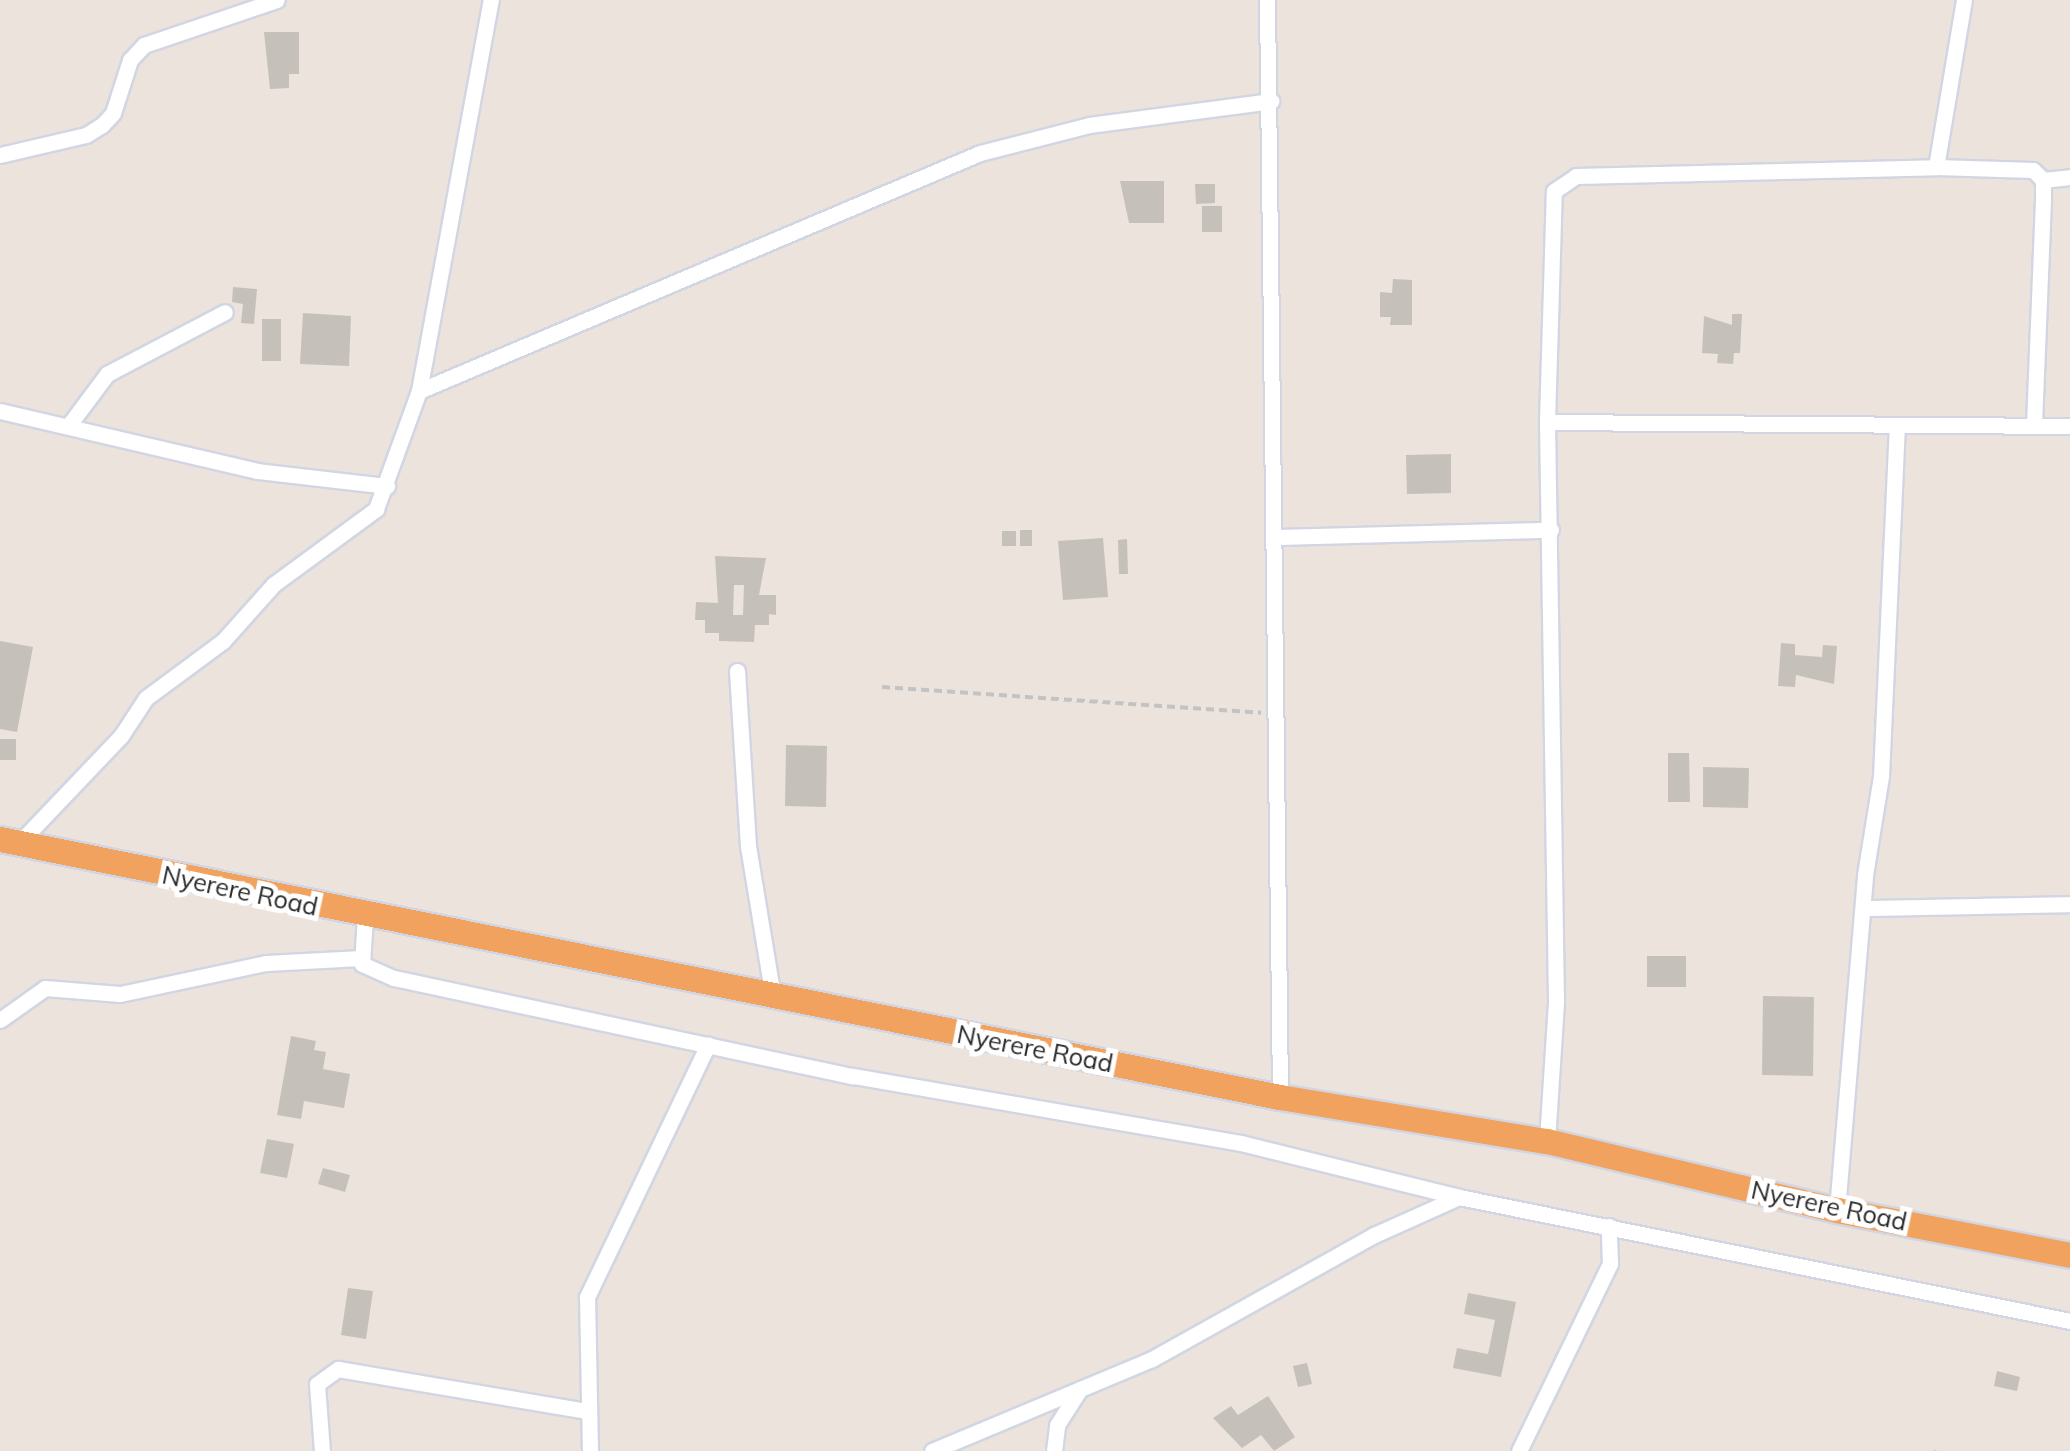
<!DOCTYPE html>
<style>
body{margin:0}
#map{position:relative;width:2070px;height:1451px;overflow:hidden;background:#ebe3dc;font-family:Mulish,sans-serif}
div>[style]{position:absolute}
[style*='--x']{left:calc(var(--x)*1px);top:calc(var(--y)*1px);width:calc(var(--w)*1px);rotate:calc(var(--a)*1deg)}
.building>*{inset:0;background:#c6c0bb}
.path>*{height:4px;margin-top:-2px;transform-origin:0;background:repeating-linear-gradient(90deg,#c3c3c3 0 8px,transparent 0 13px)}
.roads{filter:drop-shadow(2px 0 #d1d6e2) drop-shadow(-2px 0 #d1d6e2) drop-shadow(0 2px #d1d6e2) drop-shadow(0 -2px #d1d6e2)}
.minor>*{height:15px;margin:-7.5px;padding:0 7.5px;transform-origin:7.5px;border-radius:7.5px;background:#fff}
.trunk>*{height:25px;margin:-12.5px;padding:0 12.5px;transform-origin:12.5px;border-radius:12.5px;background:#f0a25e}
span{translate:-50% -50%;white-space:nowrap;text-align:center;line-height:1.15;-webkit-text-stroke:10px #fff;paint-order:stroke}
.street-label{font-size:25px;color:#292929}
</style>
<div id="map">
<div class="building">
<div style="clip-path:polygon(264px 32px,299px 32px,299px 74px,289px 74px,289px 88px,270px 89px)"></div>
<div style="clip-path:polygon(1120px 181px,1164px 181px,1164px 223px,1129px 223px)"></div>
<div style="clip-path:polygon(1195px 184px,1215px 184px,1215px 203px,1196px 204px)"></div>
<div style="clip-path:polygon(1202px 206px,1222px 206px,1222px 232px,1202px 232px)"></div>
<div style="clip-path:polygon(1393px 279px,1412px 280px,1412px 325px,1390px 325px,1391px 317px,1380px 317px,1380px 292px,1392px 293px)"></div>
<div style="clip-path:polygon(233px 287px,257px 289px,254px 324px,241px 323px,243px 304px,232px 302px)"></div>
<div style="clip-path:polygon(303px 313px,351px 316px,349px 366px,300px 364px)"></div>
<div style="clip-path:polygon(1732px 314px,1742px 314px,1740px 353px,1734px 353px,1733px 364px,1717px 363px,1718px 354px,1702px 353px,1704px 316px,1732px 325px)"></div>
<div style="clip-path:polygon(262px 319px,281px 319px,281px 361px,262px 361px)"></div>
<div style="clip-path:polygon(1451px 454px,1451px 493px,1407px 494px,1406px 455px)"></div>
<div style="clip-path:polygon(1020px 530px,1032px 530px,1032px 546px,1020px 546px)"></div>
<div style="clip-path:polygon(1002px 531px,1016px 531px,1016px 546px,1002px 546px)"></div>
<div style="clip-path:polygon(1103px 538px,1108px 597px,1063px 600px,1058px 541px)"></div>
<div style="clip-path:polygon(1127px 539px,1128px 574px,1119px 574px,1118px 540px)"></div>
<div style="clip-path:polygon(evenodd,715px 556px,766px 558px,759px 595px,776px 595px,776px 615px,769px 614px,769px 625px,755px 625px,754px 642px,719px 641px,719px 633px,705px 633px,705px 620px,695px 620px,696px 602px,718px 603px,715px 556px,734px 585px,744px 585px,743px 615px,733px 615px,734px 585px)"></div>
<div style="clip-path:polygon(0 641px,33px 647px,17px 732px,0 729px)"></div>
<div style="clip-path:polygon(1781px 643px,1795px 644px,1795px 655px,1822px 657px,1823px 645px,1837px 646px,1834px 684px,1796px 675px,1795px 687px,1778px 686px)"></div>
<div style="clip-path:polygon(0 739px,16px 739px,16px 760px,0 760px)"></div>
<div style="clip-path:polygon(786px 745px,827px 746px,826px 807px,785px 806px)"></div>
<div style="clip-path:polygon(1668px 753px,1689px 753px,1690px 802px,1668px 802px)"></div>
<div style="clip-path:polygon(1703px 767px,1749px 768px,1748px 808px,1703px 807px)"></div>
<div style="clip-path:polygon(1647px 956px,1686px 956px,1686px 987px,1647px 987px)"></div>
<div style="clip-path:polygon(1763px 996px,1814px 997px,1813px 1076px,1762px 1075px)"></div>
<div style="clip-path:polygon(291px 1036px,316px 1041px,314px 1050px,326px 1052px,323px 1069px,350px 1074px,344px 1108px,304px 1101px,301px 1119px,277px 1115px)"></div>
<div style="clip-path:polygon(267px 1139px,294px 1144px,287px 1178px,260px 1173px)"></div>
<div style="clip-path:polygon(323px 1168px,350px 1175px,345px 1192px,318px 1184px)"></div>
<div style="clip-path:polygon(348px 1288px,373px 1291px,366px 1339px,341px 1335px)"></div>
<div style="clip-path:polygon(1468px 1293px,1516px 1302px,1501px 1377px,1453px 1368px,1457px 1348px,1488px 1354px,1495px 1320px,1464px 1314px)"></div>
<div style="clip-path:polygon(1307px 1363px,1312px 1384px,1298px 1387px,1293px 1366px)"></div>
<div style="clip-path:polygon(1997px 1371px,2020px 1377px,2017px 1391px,1994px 1386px)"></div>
<div style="clip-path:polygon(1268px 1396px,1295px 1437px,1274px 1451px,1261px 1435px,1242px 1448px,1213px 1418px,1231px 1406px,1238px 1415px)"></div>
</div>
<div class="path">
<div style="--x:882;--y:687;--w:380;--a:3.9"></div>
<div style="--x:1935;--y:1451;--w:1;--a:-45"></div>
</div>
<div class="roads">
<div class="minor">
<div style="--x:1267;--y:0;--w:1097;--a:89.32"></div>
<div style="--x:0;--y:155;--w:88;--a:-13.1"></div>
<div style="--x:86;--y:135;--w:19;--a:-32"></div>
<div style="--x:102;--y:125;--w:16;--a:-47"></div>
<div style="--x:113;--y:113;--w:56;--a:-72.2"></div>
<div style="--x:130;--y:60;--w:21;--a:-47"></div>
<div style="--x:144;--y:45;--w:140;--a:-18.7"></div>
<div style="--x:1936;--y:167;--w:169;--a:-80.5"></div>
<div style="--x:2043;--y:180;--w:27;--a:-6"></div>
<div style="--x:419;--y:391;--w:398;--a:-79.6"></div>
<div style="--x:0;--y:411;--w:264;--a:13.1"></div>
<div style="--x:257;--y:471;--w:131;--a:6.6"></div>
<div style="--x:1547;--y:422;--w:523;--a:0.44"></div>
<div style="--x:69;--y:425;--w:64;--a:-53.3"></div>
<div style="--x:107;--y:374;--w:133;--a:-27.7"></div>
<div style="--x:1276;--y:537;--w:275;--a:-1.5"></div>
<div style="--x:737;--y:671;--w:175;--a:86.4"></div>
<div style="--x:748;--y:846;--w:153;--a:80.6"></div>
<div style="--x:19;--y:843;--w:148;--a:-46.4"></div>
<div style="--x:121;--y:736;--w:45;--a:-56.7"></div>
<div style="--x:146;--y:698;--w:96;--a:-36.5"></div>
<div style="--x:223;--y:641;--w:76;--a:-48.2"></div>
<div style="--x:274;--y:584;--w:127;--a:-36.3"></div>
<div style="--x:376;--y:509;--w:126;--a:-70"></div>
<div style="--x:419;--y:391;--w:609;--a:-22.99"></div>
<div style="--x:980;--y:153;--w:113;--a:-14.4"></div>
<div style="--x:1089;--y:125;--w:184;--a:-7.5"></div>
<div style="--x:1865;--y:908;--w:205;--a:-1.1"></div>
<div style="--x:365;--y:917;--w:47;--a:93.7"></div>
<div style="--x:362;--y:964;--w:35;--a:24"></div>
<div style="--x:394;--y:978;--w:469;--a:12.1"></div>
<div style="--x:853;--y:1076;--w:394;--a:9.8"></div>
<div style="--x:1241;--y:1143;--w:225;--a:13.9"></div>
<div style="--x:1459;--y:1197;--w:623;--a:11.47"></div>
<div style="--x:0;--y:1020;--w:55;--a:-35.4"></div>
<div style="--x:45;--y:988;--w:75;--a:4.6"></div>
<div style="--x:120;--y:994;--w:149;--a:-12"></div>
<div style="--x:266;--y:963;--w:95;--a:-3"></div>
<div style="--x:1547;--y:1141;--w:140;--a:-86.3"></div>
<div style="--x:1556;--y:1001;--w:579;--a:-90.89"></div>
<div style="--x:1547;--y:422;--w:231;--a:-88.3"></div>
<div style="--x:1554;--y:191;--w:27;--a:-34"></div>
<div style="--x:1576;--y:176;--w:360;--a:-1.4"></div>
<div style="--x:1936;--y:167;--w:97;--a:1.8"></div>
<div style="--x:2033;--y:170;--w:14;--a:45"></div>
<div style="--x:2043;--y:180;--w:20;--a:90"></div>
<div style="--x:2043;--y:200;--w:224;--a:92.3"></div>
<div style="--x:1837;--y:1210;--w:336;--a:-85.2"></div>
<div style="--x:1865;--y:875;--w:100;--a:-80.8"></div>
<div style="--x:1881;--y:776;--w:348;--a:-87.4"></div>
<div style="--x:322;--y:1451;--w:67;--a:-94.3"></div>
<div style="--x:317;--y:1384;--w:26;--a:-36"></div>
<div style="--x:338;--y:1369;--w:253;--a:9.6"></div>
<div style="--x:590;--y:1451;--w:154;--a:-91.1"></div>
<div style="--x:587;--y:1297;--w:280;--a:-64.4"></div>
<div style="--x:932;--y:1451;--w:238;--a:-22.7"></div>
<div style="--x:1152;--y:1359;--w:254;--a:-29.2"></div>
<div style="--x:1374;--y:1235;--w:93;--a:-24.1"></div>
<div style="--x:1054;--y:1451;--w:26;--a:-83"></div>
<div style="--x:1057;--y:1425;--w:43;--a:-57.4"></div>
<div style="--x:1519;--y:1451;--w:208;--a:-64.1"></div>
<div style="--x:1610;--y:1264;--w:38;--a:-92"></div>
</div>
<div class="trunk">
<div style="--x:0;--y:839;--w:1306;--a:11.4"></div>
<div style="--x:1280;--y:1097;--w:271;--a:9.4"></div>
<div style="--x:1547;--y:1141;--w:298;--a:13.4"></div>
<div style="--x:1837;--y:1210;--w:237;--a:10.9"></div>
</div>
</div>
<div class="street-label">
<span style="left:240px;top:891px;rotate:12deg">Nyerere Road</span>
<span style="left:1035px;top:1049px;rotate:11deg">Nyerere Road</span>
<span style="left:1829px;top:1206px;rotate:12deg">Nyerere Road</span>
</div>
</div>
